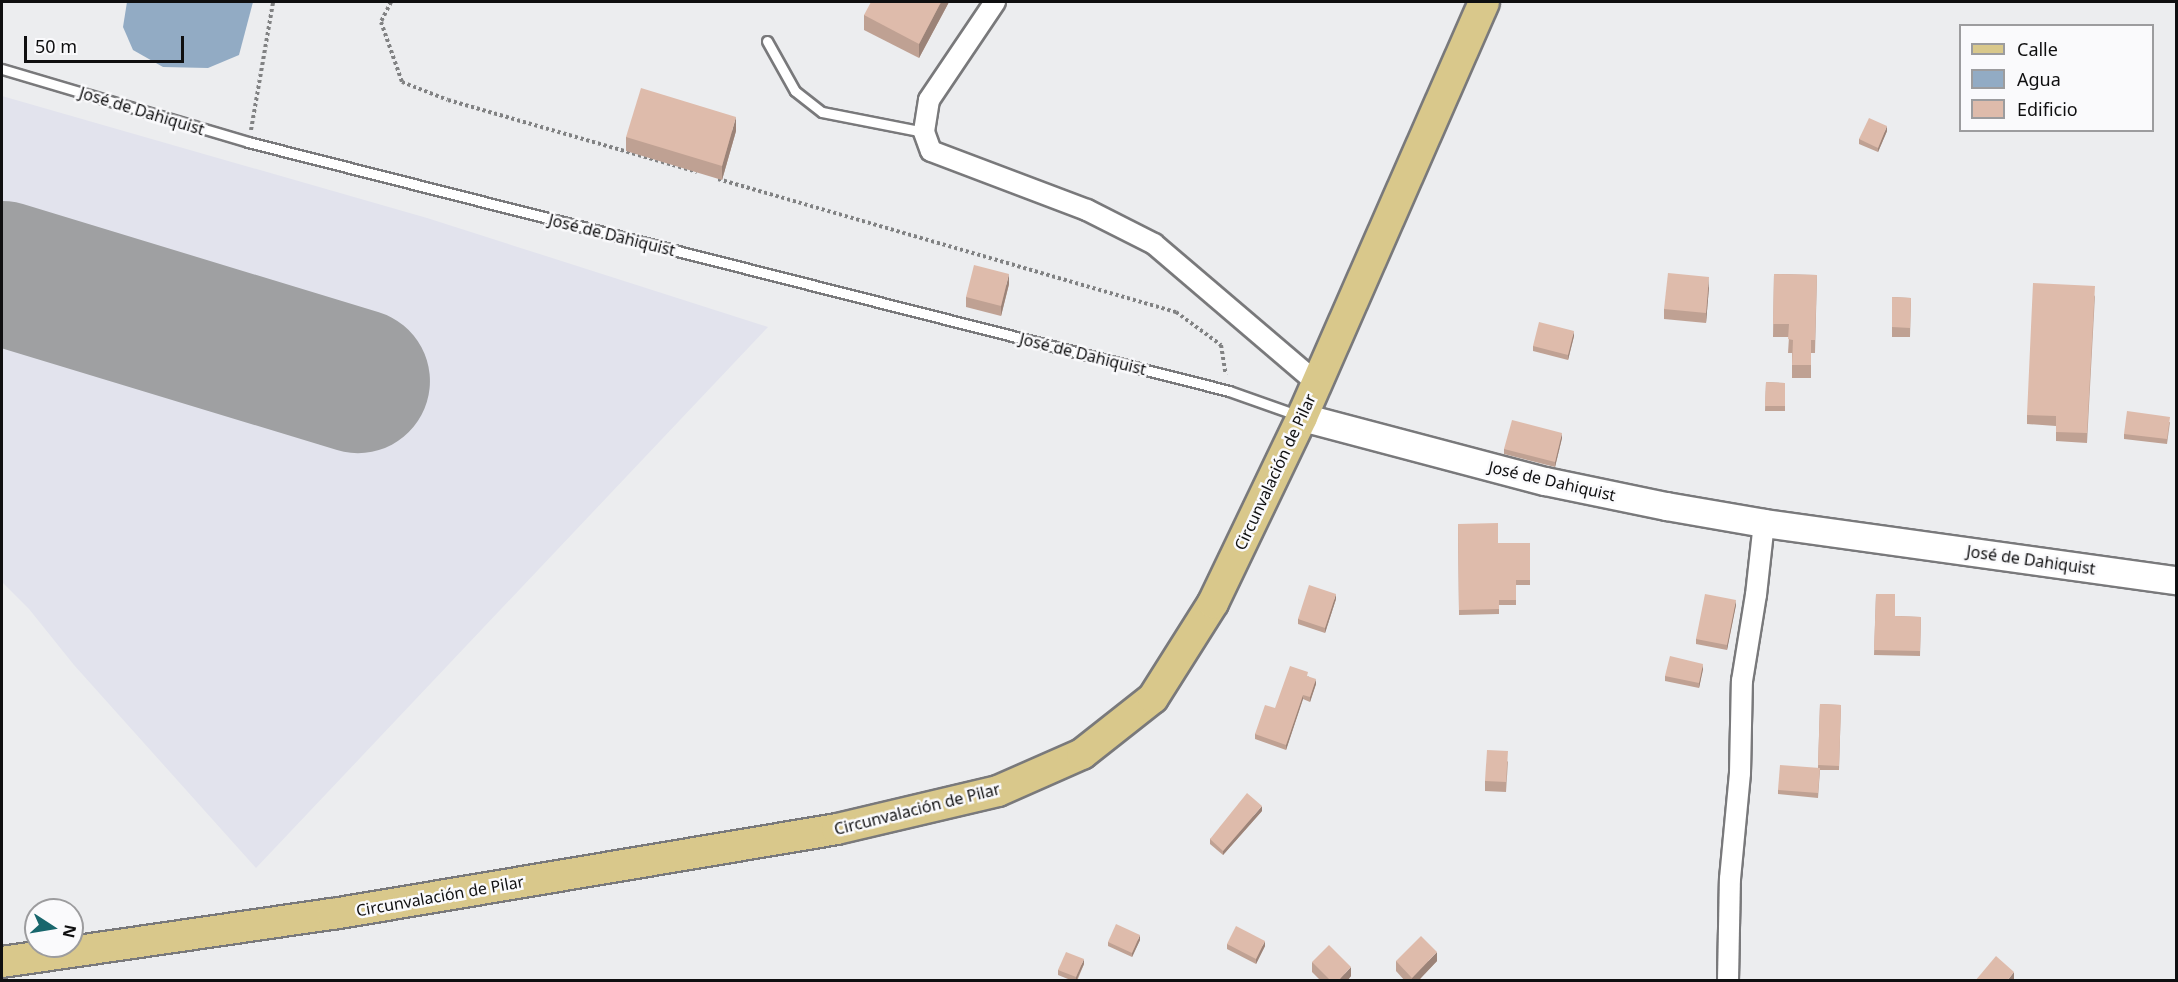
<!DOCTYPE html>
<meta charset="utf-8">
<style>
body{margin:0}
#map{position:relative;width:2178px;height:982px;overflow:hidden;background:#ecedef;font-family:"Noto Sans",sans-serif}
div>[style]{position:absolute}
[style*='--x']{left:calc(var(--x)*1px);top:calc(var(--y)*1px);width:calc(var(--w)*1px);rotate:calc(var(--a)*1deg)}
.built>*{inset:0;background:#e2e3ed}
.water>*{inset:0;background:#92abc4}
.runway>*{height:144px;margin:-72px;padding:0 72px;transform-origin:72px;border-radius:72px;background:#9fa0a2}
.path>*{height:4px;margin-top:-2px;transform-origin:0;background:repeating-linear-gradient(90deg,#818283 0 3px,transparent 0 6px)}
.roads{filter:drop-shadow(2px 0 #79797b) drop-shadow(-2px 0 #79797b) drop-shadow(0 2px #79797b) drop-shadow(0 -2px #79797b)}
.service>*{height:9px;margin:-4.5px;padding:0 4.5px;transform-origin:4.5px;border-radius:4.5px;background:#fff}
.minor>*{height:20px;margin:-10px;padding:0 10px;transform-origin:10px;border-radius:10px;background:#fff}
.secondary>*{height:27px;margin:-13.5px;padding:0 13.5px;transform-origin:13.5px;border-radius:13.5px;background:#fff}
.primary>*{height:30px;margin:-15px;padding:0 15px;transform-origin:15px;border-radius:15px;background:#d9c88b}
.wall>*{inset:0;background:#bfa193}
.shaded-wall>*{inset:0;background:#9b8378}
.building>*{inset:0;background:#debbab}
span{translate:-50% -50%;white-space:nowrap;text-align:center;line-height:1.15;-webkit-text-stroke:5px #fafafc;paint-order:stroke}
.street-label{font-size:16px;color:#0f0f10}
.frame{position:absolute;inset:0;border:3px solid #0f0f10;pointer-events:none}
.legend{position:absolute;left:1959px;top:24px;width:195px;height:108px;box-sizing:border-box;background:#fafafc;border:2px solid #9c9c9e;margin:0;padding:8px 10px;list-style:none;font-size:18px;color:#0f0f10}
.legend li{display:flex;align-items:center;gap:12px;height:30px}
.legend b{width:30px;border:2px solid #9c9c9e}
.north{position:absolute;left:24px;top:898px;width:60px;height:60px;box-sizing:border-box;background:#fafafc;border:2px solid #9c9c9e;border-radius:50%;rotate:102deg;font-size:16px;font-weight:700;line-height:24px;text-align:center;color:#0f0f10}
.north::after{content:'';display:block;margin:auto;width:21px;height:27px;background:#18666c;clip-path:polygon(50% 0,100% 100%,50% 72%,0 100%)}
.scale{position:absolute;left:24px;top:36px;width:160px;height:27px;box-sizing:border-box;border:3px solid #0f0f10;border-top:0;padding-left:8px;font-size:18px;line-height:21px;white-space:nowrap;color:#0f0f10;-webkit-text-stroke:4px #fafafc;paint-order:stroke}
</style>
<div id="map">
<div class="built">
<div style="clip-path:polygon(2px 96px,427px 218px,768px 327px,256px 868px,74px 665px,29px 609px,2px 582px)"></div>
</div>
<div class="water">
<div style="clip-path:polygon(127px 2px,253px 2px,239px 55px,208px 68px,163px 67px,133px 50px,123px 27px)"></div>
</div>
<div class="runway">
<div style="--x:2;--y:273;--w:372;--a:16.9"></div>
</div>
<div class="path">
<div style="--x:391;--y:2;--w:22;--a:117"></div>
<div style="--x:381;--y:22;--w:64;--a:70.7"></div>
<div style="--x:402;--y:82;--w:49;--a:21.4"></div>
<div style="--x:448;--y:100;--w:259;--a:16.1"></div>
<div style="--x:251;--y:130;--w:130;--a:-80.2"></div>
<div style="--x:718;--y:179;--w:477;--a:16.2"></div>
<div style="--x:1176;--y:312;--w:56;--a:36.3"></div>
<div style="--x:1221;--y:345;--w:30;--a:81"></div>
</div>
<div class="roads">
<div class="service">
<div style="--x:767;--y:41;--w:57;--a:60.8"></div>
<div style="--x:795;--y:91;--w:34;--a:38"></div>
<div style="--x:822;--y:112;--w:104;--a:11.1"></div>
<div style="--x:2;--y:69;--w:257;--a:16.5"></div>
<div style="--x:248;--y:142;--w:1012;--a:14.24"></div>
<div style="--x:1229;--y:391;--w:72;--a:19.4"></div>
</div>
<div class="minor">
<div style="--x:995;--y:2;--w:118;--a:124"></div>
<div style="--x:929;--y:100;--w:32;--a:99"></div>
<div style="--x:924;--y:132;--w:20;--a:70"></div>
<div style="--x:931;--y:151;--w:167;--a:20.7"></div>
<div style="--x:1087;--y:210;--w:75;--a:26.9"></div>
<div style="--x:1154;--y:244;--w:214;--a:40.5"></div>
<div style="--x:1728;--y:980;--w:101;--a:-88.9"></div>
<div style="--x:1730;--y:879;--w:106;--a:-84.6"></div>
<div style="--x:1740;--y:773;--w:92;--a:-88.8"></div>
<div style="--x:1742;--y:681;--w:87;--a:-80.8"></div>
<div style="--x:1756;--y:595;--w:72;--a:-83.7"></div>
</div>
<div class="secondary">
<div style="--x:1302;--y:417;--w:251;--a:14.8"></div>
<div style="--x:1545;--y:481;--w:124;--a:11.7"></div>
<div style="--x:1666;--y:506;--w:99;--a:9.8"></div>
<div style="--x:1764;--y:523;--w:416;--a:7.9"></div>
</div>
<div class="primary">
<div style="--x:2;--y:962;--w:334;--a:-8.3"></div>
<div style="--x:333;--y:914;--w:511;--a:-9.57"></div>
<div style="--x:837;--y:829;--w:165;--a:-13.3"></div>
<div style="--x:998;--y:791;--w:92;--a:-23.8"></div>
<div style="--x:1082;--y:754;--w:90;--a:-38.3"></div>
<div style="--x:1153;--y:698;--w:112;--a:-57.7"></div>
<div style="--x:1213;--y:603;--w:206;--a:-64.4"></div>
<div style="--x:1302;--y:417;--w:453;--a:-66.3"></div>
</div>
</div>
<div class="wall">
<div style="clip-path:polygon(949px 2px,919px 58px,864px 30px,864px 15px)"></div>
<div style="clip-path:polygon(736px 131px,722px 180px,626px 151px,626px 137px)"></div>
<div style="clip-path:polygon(1887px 131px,1878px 152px,1859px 144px,1859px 139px)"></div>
<div style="clip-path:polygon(1774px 274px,1817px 275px,1815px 353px,1811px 353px,1811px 378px,1792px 378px,1792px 353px,1788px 353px,1789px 337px,1773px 337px)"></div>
<div style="clip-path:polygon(1009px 284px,1001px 316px,966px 307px,966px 297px)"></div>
<div style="clip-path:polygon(1709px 287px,1706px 323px,1664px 319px,1664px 309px)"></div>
<div style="clip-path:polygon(2095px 295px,2087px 443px,2056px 441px,2056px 426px,2027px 424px,2027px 415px)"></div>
<div style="clip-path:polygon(1892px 297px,1911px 298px,1910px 337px,1892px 337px)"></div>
<div style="clip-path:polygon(1574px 336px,1568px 360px,1533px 351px,1533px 346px)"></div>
<div style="clip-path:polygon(1766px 382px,1785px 383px,1785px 411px,1765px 411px)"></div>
<div style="clip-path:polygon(2170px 422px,2167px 444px,2124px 439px,2124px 434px)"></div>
<div style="clip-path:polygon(1562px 438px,1555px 467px,1504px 454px,1504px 449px)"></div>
<div style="clip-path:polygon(1458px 524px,1498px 543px,1530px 543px,1530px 585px,1516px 585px,1516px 605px,1499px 605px,1499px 614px,1459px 615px)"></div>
<div style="clip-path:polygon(1876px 594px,1895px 616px,1921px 617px,1920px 656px,1874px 655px)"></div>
<div style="clip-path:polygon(1336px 599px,1325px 633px,1298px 624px,1298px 619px)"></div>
<div style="clip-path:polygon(1736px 605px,1727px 650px,1696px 644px,1696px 639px)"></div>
<div style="clip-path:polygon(1703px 669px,1699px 688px,1665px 681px,1665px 676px)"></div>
<div style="clip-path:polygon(1308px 676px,1316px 684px,1310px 702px,1303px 699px,1286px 750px,1255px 739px,1255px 734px)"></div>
<div style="clip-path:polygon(1820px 704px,1841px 705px,1839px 770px,1820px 770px,1818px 798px,1778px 794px,1778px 790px,1818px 768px)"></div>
<div style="clip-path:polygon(1508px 761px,1506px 792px,1485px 791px,1485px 781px)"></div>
<div style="clip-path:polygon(1262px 811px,1223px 855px,1210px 844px,1210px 839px)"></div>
<div style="clip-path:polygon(1140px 940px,1132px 957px,1108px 946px,1108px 942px)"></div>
<div style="clip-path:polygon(1227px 944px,1265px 946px,1256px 964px,1227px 949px)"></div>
<div style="clip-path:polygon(1396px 961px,1437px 961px,1418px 981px,1405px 981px,1396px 971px)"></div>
<div style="clip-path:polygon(1312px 962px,1351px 976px,1347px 981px,1321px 981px,1312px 972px)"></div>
<div style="clip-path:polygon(1084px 964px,1077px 981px,1073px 981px,1058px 975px,1058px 970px)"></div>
</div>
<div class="shaded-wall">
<div style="clip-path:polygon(941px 2px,949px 2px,919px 58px,919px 44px)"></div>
<div style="clip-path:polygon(736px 117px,736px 131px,722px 180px,722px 166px)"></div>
<div style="clip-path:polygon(1887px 126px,1887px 131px,1878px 152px,1878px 148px)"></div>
<div style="clip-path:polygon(1009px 274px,1009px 284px,1001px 316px,1001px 306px)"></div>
<div style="clip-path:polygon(1709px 277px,1709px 287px,1706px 323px,1706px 313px)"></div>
<div style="clip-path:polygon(1574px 331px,1574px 336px,1568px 360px,1568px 355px)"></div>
<div style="clip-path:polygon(1562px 433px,1562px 438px,1555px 467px,1555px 462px)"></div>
<div style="clip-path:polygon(1336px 594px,1336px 599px,1325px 633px,1325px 628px)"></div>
<div style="clip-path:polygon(1736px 600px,1736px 605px,1727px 650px,1727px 645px)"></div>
<div style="clip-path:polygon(1703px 664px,1703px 669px,1699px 688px,1699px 683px)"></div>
<div style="clip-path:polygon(1316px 679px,1316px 684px,1310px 702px,1310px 697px)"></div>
<div style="clip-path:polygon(1303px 695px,1303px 699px,1286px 750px,1286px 745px)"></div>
<div style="clip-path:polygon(1262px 806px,1262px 811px,1223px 855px,1223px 851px)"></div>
<div style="clip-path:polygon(1140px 935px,1140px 940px,1132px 957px,1132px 953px)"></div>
<div style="clip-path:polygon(1265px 941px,1265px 946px,1256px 964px,1256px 959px)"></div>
<div style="clip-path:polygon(1437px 952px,1437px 961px,1418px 981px,1412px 981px,1412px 978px)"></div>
<div style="clip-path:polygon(1084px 959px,1084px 964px,1076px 981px,1076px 977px)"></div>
<div style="clip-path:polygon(1351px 967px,1351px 976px,1347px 981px,1338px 981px)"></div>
<div style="clip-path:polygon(2014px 972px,2014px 981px,2007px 981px)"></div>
</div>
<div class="building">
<div style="clip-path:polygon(871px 2px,941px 2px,919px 44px,864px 15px)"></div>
<div style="clip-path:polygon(641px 88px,736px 117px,722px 166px,626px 137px)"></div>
<div style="clip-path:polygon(1869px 118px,1887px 126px,1878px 148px,1859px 139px)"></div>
<div style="clip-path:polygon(974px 265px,1009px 274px,1001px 306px,966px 297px)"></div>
<div style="clip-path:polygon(1668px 273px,1709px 277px,1706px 313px,1664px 309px)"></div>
<div style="clip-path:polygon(1774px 274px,1817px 275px,1815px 340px,1811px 340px,1811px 365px,1792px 365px,1793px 340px,1788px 339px,1789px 324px,1773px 324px)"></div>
<div style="clip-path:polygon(2033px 283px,2095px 286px,2087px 433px,2056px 432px,2056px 416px,2027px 415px)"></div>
<div style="clip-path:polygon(1892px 297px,1911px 298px,1910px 328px,1892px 327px)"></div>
<div style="clip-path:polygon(1539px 322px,1574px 331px,1568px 355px,1533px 346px)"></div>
<div style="clip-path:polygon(1766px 382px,1785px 383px,1785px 406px,1765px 406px)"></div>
<div style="clip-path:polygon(2127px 411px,2170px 417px,2167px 439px,2124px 434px)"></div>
<div style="clip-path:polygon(1512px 420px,1562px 433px,1555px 462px,1504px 449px)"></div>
<div style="clip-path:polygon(1498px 523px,1498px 543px,1530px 543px,1530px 580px,1516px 580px,1516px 600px,1499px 600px,1499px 609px,1459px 610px,1458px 524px)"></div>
<div style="clip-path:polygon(1309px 585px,1336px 594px,1325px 628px,1298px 619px)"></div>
<div style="clip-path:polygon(1705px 594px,1736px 600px,1727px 645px,1696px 639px)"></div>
<div style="clip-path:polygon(1876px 594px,1895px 594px,1895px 616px,1921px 617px,1920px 651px,1874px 650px)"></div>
<div style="clip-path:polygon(1670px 656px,1703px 664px,1699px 683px,1665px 676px)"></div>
<div style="clip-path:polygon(1290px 666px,1308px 672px,1307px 676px,1316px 679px,1310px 697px,1303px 695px,1286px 745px,1255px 734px,1265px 705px,1275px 708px)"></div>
<div style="clip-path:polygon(1820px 704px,1841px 705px,1839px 766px,1818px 765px)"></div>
<div style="clip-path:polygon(1487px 750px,1508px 751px,1506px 782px,1485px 781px)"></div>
<div style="clip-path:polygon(1780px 765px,1820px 768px,1818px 793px,1778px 790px)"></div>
<div style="clip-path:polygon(1247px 793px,1262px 806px,1223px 851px,1210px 839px)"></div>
<div style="clip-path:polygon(1116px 924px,1140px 935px,1132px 953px,1108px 942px)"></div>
<div style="clip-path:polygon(1236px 926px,1265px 941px,1256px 959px,1227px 944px)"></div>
<div style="clip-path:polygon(1421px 936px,1437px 952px,1412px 978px,1396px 961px)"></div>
<div style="clip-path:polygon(1329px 945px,1351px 967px,1338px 981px,1331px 981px,1312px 962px)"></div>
<div style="clip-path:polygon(1066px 952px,1084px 959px,1076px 977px,1058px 970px)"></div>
<div style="clip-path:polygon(1996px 956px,2014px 972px,2007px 981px,1975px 981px)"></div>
</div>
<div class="street-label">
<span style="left:142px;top:111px;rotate:17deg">José de Dahiquist</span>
<span style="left:612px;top:235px;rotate:14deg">José de Dahiquist</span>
<span style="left:1083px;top:354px;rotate:14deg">José de Dahiquist</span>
<span style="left:1275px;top:472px;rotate:-65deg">Circunvalación de Pilar</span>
<span style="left:1552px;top:481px;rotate:13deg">José de Dahiquist</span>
<span style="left:2031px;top:560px;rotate:8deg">José de Dahiquist</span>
<span style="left:917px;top:809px;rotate:-14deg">Circunvalación de Pilar</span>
<span style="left:440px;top:896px;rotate:-10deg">Circunvalación de Pilar</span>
</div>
<div class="frame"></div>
<ul class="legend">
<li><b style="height:8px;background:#d9c88b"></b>Calle</li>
<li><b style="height:16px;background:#92abc4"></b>Agua</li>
<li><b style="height:16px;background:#debbab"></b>Edificio</li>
</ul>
<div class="north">N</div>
<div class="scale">50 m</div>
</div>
